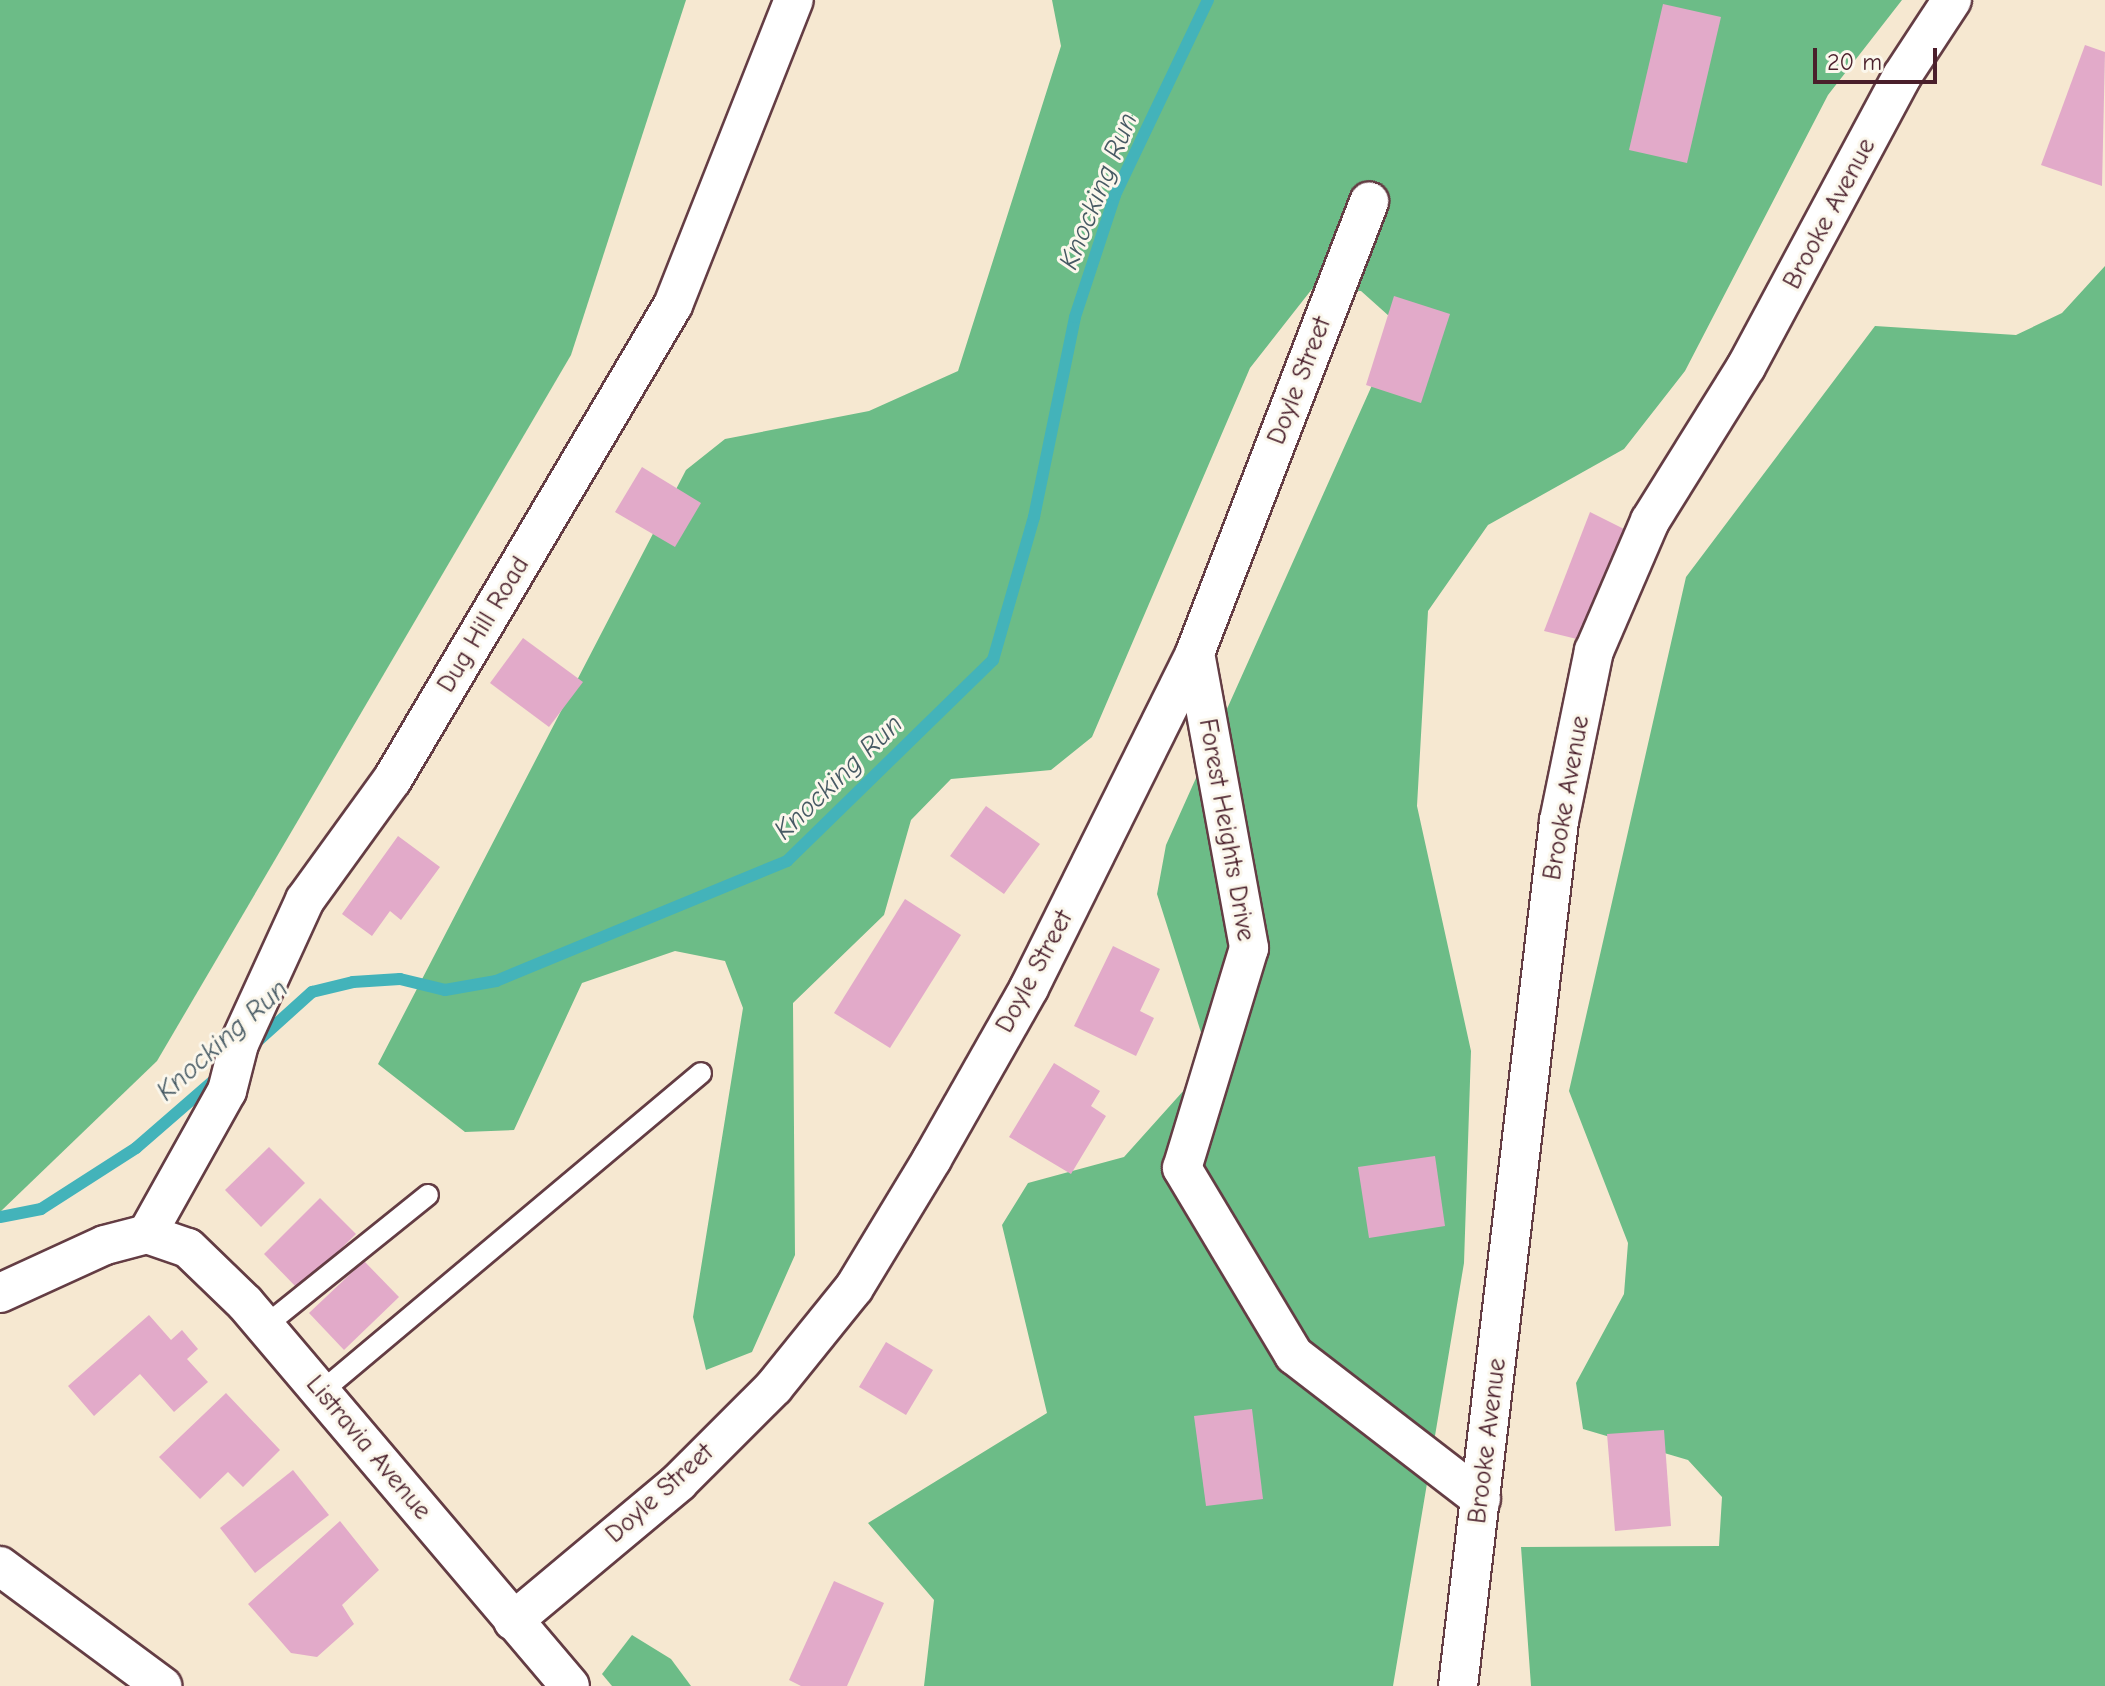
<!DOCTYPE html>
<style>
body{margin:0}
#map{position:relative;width:2105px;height:1686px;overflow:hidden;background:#f6e8d1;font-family:"Comic Neue",sans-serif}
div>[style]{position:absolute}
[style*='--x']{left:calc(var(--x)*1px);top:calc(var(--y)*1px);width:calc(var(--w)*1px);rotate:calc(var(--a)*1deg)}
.forest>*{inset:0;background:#6cbc87}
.stream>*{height:12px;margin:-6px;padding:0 6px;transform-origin:6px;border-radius:6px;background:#43b3ba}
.building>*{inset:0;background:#e2aac9}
.roads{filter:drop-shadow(2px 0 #643d44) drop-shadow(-2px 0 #643d44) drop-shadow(0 2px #643d44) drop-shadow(0 -2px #643d44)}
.lane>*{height:20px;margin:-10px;padding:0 10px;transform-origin:10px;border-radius:10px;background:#fff}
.street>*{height:38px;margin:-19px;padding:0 19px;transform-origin:19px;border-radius:19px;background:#fff}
span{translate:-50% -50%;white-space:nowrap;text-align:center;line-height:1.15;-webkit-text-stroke:6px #fbf7ec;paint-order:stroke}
.street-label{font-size:26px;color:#4a1f2b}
.water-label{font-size:28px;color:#475a64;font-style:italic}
.scale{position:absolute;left:1813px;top:48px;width:124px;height:36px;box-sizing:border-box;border:4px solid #4a1f2b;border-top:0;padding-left:10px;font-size:24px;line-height:28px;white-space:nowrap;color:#4a1f2b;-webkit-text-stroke:6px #fbf7ec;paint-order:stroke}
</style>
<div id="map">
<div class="forest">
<div style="clip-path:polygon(0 0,686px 0,571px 355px,157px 1061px,0 1212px)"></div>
<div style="clip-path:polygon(1052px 0,1902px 0,1828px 95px,1685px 371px,1624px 449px,1488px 525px,1428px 611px,1417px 806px,1471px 1051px,1464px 1263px,1393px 1686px,924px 1686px,934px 1600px,868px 1523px,1047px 1413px,1002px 1225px,1028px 1183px,1124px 1157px,1185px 1089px,1204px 1042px,1157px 894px,1166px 845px,1399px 325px,1361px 291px,1312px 289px,1250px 368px,1092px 737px,1051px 770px,951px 779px,911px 820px,884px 915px,793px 1003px,795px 1255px,752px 1352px,706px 1370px,693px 1317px,743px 1008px,725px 961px,675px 951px,582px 983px,514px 1130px,465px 1132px,378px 1064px,686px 470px,725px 439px,869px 411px,958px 371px,1061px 46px)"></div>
<div style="clip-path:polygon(2105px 266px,2105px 1686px,1531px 1686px,1521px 1547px,1719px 1546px,1722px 1497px,1688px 1460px,1583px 1429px,1576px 1383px,1624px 1294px,1628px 1243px,1569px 1091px,1686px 577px,1875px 326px,2016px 335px,2062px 313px)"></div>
<div style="clip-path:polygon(632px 1635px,671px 1659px,691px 1686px,612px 1686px,602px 1674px)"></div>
</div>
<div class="stream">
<div style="--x:252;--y:1046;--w:81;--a:-42"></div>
<div style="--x:312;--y:992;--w:42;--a:-13.7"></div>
<div style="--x:353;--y:982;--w:47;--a:-3.7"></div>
<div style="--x:400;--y:979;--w:46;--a:13.7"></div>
<div style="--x:445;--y:990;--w:52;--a:-10"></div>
<div style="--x:496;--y:981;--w:315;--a:-22.4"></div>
<div style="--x:787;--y:861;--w:288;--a:-44.3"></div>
<div style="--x:993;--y:660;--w:149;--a:-74"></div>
<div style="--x:1034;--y:517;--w:204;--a:-78.4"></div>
<div style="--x:1075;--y:317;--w:128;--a:-71.8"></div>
<div style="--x:1115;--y:195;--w:216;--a:-64.5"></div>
<div style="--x:0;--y:1217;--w:42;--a:-11"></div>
<div style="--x:41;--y:1209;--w:113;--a:-32.7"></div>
<div style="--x:136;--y:1148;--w:111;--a:-41"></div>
</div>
<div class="building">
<div style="clip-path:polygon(1663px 4px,1721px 17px,1687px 163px,1629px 150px)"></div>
<div style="clip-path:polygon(2085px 45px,2105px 52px,2102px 186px,2041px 165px)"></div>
<div style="clip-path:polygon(1394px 296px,1450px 314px,1421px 403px,1366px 385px)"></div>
<div style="clip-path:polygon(642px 467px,701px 503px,675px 547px,615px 512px)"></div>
<div style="clip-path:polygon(1590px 512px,1632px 533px,1585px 641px,1544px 631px)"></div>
<div style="clip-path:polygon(523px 638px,583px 682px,549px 727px,490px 683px)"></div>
<div style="clip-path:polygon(986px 806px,1040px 844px,1004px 894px,950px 856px)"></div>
<div style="clip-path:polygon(398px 836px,440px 867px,401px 920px,390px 911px,372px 936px,342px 914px)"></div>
<div style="clip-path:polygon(905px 899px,961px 935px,890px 1048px,834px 1013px)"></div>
<div style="clip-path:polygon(1113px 946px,1160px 969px,1140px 1011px,1154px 1018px,1136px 1056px,1074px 1026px)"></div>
<div style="clip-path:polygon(1054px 1063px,1100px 1091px,1091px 1106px,1106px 1116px,1071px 1174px,1009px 1137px)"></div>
<div style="clip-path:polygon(269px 1147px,305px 1183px,261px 1227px,225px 1190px)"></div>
<div style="clip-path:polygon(1435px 1156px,1445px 1226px,1369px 1238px,1358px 1167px)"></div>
<div style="clip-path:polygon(320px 1198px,356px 1234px,299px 1290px,264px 1254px)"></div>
<div style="clip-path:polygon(364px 1261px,399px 1297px,344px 1350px,309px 1313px)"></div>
<div style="clip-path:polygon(149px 1315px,171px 1340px,182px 1330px,198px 1349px,187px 1359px,208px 1382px,174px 1412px,140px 1374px,94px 1416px,68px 1386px)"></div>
<div style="clip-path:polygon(886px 1342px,933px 1370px,906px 1415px,859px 1387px)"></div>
<div style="clip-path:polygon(226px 1393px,280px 1450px,243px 1487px,228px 1472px,200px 1499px,159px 1457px)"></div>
<div style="clip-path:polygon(1252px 1409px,1263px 1499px,1206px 1506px,1194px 1416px)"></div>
<div style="clip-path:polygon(1664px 1430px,1671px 1526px,1615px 1531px,1607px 1434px)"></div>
<div style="clip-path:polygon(293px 1470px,329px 1515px,255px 1573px,220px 1528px)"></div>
<div style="clip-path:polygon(340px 1521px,379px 1570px,342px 1605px,354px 1624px,317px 1657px,291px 1653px,248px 1604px)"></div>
<div style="clip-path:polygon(834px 1581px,884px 1603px,847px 1686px,801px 1686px,789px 1680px)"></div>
</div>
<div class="roads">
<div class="lane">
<div style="--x:265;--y:1326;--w:209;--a:-38.8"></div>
<div style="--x:321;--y:1392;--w:496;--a:-40"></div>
</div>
<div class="street">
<div style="--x:1195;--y:653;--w:300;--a:79.6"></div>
<div style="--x:1249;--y:948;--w:230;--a:106.9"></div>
<div style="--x:1182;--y:1168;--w:218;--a:59.1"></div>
<div style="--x:1294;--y:1355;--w:236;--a:37.6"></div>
<div style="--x:147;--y:1234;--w:164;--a:-60.8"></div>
<div style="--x:227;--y:1091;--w:49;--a:-75.7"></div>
<div style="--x:239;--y:1044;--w:158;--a:-65.4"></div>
<div style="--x:305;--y:900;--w:148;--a:-54.1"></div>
<div style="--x:392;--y:780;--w:552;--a:-59.39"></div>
<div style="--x:673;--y:305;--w:328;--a:-68.4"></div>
<div style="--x:147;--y:1234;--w:43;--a:18.9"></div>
<div style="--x:188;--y:1248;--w:79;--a:44"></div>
<div style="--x:245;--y:1303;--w:502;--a:49.68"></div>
<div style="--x:0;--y:1293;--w:115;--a:-24.6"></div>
<div style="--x:105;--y:1245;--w:43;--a:-14.7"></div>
<div style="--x:0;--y:1566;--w:202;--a:36.5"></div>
<div style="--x:513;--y:1621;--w:217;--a:-39.9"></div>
<div style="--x:679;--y:1482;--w:134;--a:-45"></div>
<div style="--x:774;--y:1387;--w:127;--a:-51.1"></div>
<div style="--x:854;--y:1288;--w:151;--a:-58.8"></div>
<div style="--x:932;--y:1159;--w:197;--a:-60.4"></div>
<div style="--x:1029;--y:988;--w:374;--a:-63.6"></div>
<div style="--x:1195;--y:653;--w:484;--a:-68.9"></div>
<div style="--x:1458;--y:1686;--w:871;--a:-83.34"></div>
<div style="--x:1559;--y:821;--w:174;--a:-78.4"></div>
<div style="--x:1594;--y:651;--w:142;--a:-66.7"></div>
<div style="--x:1650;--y:521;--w:181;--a:-58.1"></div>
<div style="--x:1746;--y:367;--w:330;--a:-61.8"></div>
<div style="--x:1902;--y:76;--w:91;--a:-56.7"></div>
</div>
</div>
<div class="street-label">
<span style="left:1830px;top:214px;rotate:-62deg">Brooke Avenue</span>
<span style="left:1300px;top:381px;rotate:-69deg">Doyle Street</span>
<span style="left:484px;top:625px;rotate:-59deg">Dug Hill Road</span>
<span style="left:1567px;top:798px;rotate:-80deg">Brooke Avenue</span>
<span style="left:1226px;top:830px;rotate:80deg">Forest Heights Drive</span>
<span style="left:1035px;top:972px;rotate:-62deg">Doyle Street</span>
<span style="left:1488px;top:1441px;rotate:-83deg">Brooke Avenue</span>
<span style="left:368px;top:1448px;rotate:50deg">Listravia Avenue</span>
<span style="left:660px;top:1494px;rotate:-42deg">Doyle Street</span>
</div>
<div class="water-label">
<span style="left:1098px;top:191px;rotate:-68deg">Knocking Run</span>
<span style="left:838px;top:777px;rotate:-44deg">Knocking Run</span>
<span style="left:222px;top:1040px;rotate:-42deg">Knocking Run</span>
</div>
<div class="scale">20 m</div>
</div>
